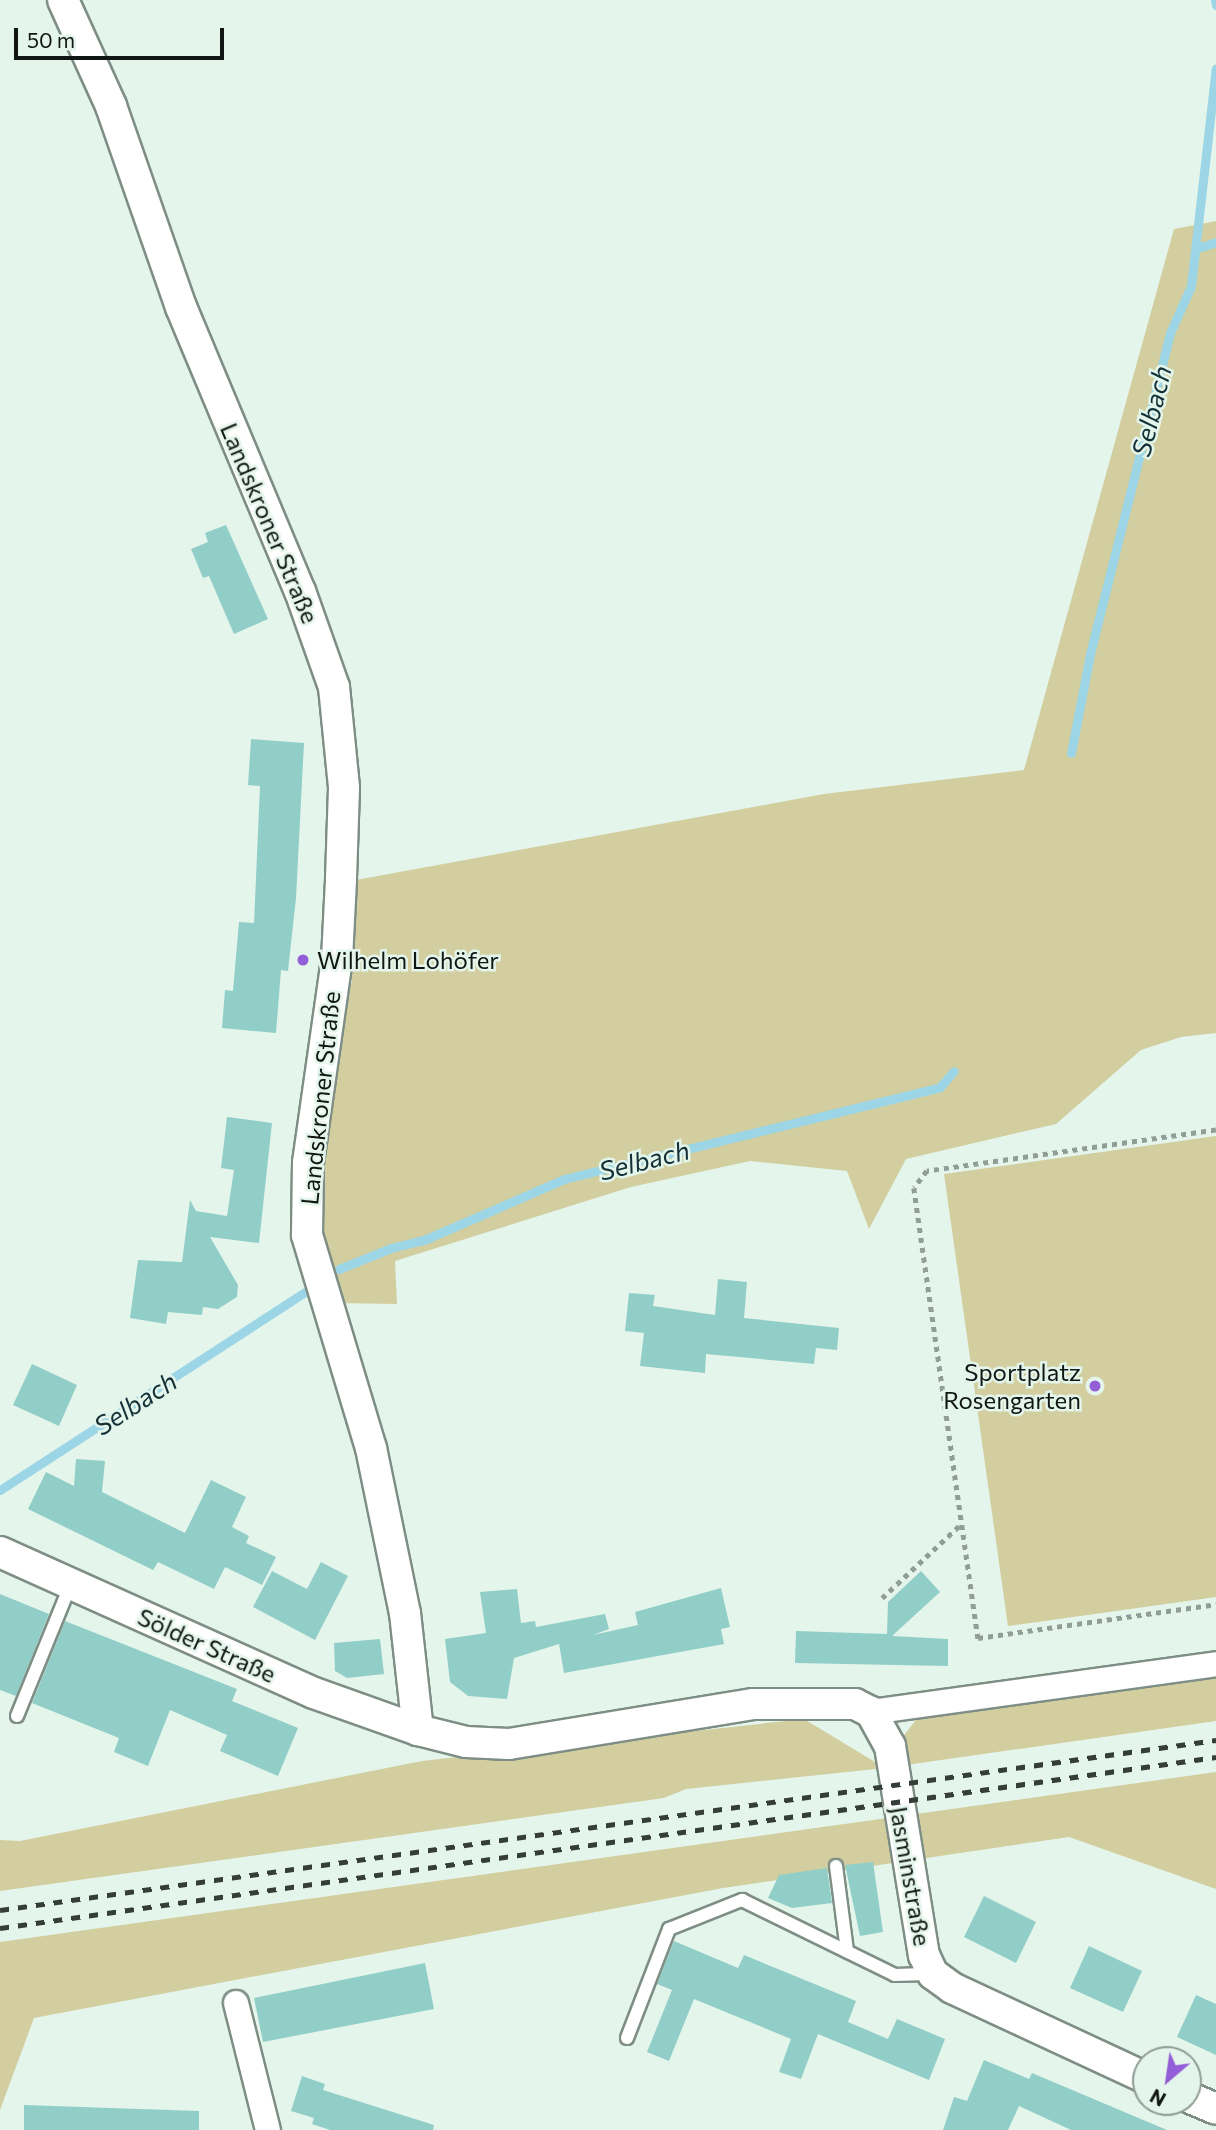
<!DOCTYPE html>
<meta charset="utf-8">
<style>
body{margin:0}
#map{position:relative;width:1216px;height:2130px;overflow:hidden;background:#e4f5eb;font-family:Commissioner,sans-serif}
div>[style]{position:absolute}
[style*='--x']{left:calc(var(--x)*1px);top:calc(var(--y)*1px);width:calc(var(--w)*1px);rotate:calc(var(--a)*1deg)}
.green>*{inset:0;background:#d2cea0}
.stream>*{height:9px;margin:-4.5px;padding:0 4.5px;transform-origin:4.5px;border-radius:4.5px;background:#9cd5e5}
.building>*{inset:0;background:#92cec8}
.path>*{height:4.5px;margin-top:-2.25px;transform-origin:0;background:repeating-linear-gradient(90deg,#919e96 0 5px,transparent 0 10px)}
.roads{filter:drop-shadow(2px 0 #7e8e85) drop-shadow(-2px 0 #7e8e85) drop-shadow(0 2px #7e8e85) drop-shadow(0 -2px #7e8e85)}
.service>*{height:12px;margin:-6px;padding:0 6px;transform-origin:6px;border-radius:6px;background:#fff}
.minor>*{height:24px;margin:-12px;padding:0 12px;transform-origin:12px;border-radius:12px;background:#fff}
.tertiary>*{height:30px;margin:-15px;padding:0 15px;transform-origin:15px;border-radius:15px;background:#fff}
.rail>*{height:5px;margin-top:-2.5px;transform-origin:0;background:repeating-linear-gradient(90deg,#353d38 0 9px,transparent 0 18px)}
.dots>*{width:19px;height:19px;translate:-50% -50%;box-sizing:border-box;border:4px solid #e4f5eb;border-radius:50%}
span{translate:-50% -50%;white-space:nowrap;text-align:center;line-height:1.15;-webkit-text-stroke:5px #e4f5eb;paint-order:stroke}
.street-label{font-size:24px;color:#101613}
.poi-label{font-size:24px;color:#101613}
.left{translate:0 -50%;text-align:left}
.right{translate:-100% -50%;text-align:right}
.water-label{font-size:26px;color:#143138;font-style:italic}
.north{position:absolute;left:1132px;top:2046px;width:70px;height:70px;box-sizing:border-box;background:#e4f5eb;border:2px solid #8f9c95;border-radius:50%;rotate:209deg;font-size:19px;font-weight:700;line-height:28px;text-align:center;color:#101613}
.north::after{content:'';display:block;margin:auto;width:24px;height:32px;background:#935ed7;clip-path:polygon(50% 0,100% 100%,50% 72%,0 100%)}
.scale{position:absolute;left:14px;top:28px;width:210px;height:32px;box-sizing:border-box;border:4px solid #101613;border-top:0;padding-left:9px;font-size:21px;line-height:24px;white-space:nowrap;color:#101613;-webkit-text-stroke:5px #e4f5eb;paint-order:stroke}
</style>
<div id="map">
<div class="green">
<div style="clip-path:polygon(1216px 221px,1216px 1033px,1181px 1037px,1141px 1050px,1056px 1124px,906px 1159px,869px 1229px,847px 1171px,750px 1161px,631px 1187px,395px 1261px,397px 1304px,337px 1303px,316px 1213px,342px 1023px,352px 981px,356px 880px,824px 794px,1024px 770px,1174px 229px)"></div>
<div style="clip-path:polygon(1216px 1136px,1216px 1597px,1008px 1626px,944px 1174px)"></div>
<div style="clip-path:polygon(1216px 1670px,1216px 1721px,906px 1765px,901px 1739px,919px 1716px)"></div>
<div style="clip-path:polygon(804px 1719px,885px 1768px,686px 1789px,664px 1798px,0 1891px,0 1840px,20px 1841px,422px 1761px)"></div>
<div style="clip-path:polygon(1216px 1772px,1216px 1889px,1069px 1837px,723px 1888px,34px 2018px,0 2110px,0 1942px)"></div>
</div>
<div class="stream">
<div style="--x:1215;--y:0;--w:5;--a:79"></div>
<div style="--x:1198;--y:248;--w:19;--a:-18"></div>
<div style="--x:1071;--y:753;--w:101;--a:-79.1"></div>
<div style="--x:1090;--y:654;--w:331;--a:-76"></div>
<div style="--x:1170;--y:333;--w:51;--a:-65.9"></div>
<div style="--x:1191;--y:286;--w:219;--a:-83.5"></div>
<div style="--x:339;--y:1269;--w:56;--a:-22"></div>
<div style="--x:391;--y:1248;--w:34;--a:-14"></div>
<div style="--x:424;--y:1240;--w:153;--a:-23.5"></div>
<div style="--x:564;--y:1179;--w:387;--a:-13.7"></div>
<div style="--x:940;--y:1087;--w:21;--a:-49"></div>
<div style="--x:0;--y:1490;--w:364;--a:-33"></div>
</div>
<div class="building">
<div style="clip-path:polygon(226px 525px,268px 619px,234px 634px,209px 576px,203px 578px,191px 549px,208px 542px,205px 533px)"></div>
<div style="clip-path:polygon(251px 739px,304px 743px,296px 898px,288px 971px,281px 970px,276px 1033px,222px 1028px,225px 990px,233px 991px,239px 922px,254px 923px,260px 786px,248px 785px)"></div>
<div style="clip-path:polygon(227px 1117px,272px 1123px,259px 1243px,210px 1237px,238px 1285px,237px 1297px,218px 1309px,203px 1307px,202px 1315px,168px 1312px,166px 1324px,130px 1318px,138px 1260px,182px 1262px,190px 1200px,196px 1211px,227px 1216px,234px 1170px,221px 1168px)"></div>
<div style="clip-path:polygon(718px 1279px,747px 1282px,744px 1318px,839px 1328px,837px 1350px,816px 1348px,814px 1364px,706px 1354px,705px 1373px,640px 1366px,644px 1333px,625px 1331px,629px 1293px,655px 1295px,653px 1306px,715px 1315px)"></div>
<div style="clip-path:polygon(32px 1364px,77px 1385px,59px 1426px,13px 1405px)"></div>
<div style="clip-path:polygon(76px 1459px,105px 1461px,102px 1492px,185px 1533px,211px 1480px,246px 1497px,232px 1527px,249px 1536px,246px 1543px,276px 1557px,262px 1585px,225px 1567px,214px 1589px,158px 1562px,153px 1570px,28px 1509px,46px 1472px,74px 1486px)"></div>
<div style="clip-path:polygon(321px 1562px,348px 1576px,315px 1640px,253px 1607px,272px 1571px,307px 1589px)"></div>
<div style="clip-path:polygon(921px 1571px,940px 1592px,892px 1636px,948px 1639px,948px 1666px,795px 1663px,796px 1631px,887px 1634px,888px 1602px)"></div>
<div style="clip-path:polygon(721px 1588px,730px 1627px,721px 1629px,724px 1644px,564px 1673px,559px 1644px,514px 1658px,507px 1699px,468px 1696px,450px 1682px,445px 1639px,486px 1633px,480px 1592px,517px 1589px,521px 1623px,535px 1621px,536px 1627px,605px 1614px,609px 1629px,593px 1635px,638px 1625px,635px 1612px)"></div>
<div style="clip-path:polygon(0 1594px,49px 1614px,16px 1696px,0 1690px)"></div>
<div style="clip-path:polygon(65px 1621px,237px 1689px,232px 1701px,298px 1728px,278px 1776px,220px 1751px,227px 1735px,170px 1710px,148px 1766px,114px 1752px,119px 1738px,32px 1703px)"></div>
<div style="clip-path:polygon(380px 1639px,384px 1674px,347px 1678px,335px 1671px,334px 1643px)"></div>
<div style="clip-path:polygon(873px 1862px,883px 1932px,860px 1936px,845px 1865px)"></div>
<div style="clip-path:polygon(827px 1868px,832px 1903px,792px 1908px,768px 1898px,779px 1875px)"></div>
<div style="clip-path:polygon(984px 1896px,1036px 1922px,1016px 1963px,964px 1937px)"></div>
<div style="clip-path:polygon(674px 1941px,738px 1968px,744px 1955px,856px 2001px,848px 2022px,888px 2039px,897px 2019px,945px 2039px,929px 2080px,818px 2034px,801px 2079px,779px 2072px,791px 2039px,694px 1999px,669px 2061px,647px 2052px,672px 1990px,657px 1984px)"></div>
<div style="clip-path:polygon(1089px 1946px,1142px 1971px,1123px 2012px,1070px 1988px)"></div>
<div style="clip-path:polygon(425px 1963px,434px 2009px,263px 2042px,254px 1998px)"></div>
<div style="clip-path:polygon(1196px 1995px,1216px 2004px,1216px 2055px,1177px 2037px)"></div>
<div style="clip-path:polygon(984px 2060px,1029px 2079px,1032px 2073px,1167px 2130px,1071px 2130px,1019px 2106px,1008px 2130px,943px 2130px,954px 2097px,967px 2101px)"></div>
<div style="clip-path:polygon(302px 2076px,325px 2084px,323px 2090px,434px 2125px,433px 2130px,330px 2130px,312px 2124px,314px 2118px,291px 2111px)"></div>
<div style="clip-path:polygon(24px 2105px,199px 2111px,199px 2130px,24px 2130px)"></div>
</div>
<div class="path">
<div style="--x:1216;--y:1130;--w:292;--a:171.9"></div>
<div style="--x:927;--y:1171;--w:21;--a:127"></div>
<div style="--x:914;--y:1188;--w:455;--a:81.9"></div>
<div style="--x:978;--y:1638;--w:240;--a:-8.1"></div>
<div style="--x:882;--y:1598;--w:108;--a:-43.1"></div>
</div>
<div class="roads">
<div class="service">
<div style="--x:17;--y:1716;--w:143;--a:-67.8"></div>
<div style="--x:836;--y:1866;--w:86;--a:82.6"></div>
<div style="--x:627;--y:2038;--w:117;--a:-68.9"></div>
<div style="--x:669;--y:1929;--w:79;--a:-21.7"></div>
<div style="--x:742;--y:1900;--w:170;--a:26.1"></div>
<div style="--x:895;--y:1975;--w:37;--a:-2"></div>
</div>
<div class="minor">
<div style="--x:871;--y:1712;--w:348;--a:-7.9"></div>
<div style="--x:236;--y:2003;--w:131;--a:75.9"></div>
</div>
<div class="tertiary">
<div style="--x:63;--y:0;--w:116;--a:65.6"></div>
<div style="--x:111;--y:106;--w:213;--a:70.8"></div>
<div style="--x:181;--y:307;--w:308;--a:67.3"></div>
<div style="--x:300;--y:591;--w:102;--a:70.5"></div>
<div style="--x:334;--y:687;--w:101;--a:84.3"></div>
<div style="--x:344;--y:788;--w:92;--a:91.9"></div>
<div style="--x:341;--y:880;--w:79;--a:92.9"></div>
<div style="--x:337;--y:959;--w:206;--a:98.1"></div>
<div style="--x:308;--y:1163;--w:72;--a:90.8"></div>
<div style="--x:307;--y:1235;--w:222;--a:73.3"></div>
<div style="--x:371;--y:1448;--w:168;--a:78.4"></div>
<div style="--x:405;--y:1613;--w:118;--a:83.7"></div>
<div style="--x:0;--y:1552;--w:344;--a:24.2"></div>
<div style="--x:314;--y:1693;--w:110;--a:19.6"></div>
<div style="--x:418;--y:1730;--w:49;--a:14"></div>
<div style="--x:466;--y:1742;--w:43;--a:2.7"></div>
<div style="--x:509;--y:1744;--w:248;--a:-9.3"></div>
<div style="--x:754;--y:1704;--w:101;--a:0"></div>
<div style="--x:855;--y:1704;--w:18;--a:27"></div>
<div style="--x:871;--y:1712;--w:39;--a:61"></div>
<div style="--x:890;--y:1746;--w:212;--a:80.8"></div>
<div style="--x:924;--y:1955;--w:21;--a:65"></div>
<div style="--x:933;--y:1974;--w:24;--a:36"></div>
<div style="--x:952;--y:1988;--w:214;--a:24.9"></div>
<div style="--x:1188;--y:2097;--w:30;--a:23"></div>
</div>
</div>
<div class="rail">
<div style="--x:0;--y:1910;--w:1228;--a:-7.96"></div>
<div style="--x:0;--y:1928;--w:1228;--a:-8"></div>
</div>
<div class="dots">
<div style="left:303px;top:960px;background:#935ed7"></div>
<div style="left:1095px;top:1386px;background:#935ed7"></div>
</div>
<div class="street-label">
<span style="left:270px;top:523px;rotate:67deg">Landskroner Straße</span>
<span style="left:320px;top:1098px;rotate:-84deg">Landskroner Straße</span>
<span style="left:207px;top:1645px;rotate:24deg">Sölder Straße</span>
<span style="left:911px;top:1876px;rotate:80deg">Jasminstraße</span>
</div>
<div class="poi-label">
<span class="left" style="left:317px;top:960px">Wilhelm Lohöfer</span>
<span class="right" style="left:1081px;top:1386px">Sportplatz<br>Rosengarten</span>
</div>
<div class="water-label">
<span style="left:1151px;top:411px;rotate:-76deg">Selbach</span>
<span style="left:644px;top:1160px;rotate:-14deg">Selbach</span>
<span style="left:135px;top:1403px;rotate:-33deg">Selbach</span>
</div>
<div class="north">N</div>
<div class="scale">50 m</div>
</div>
